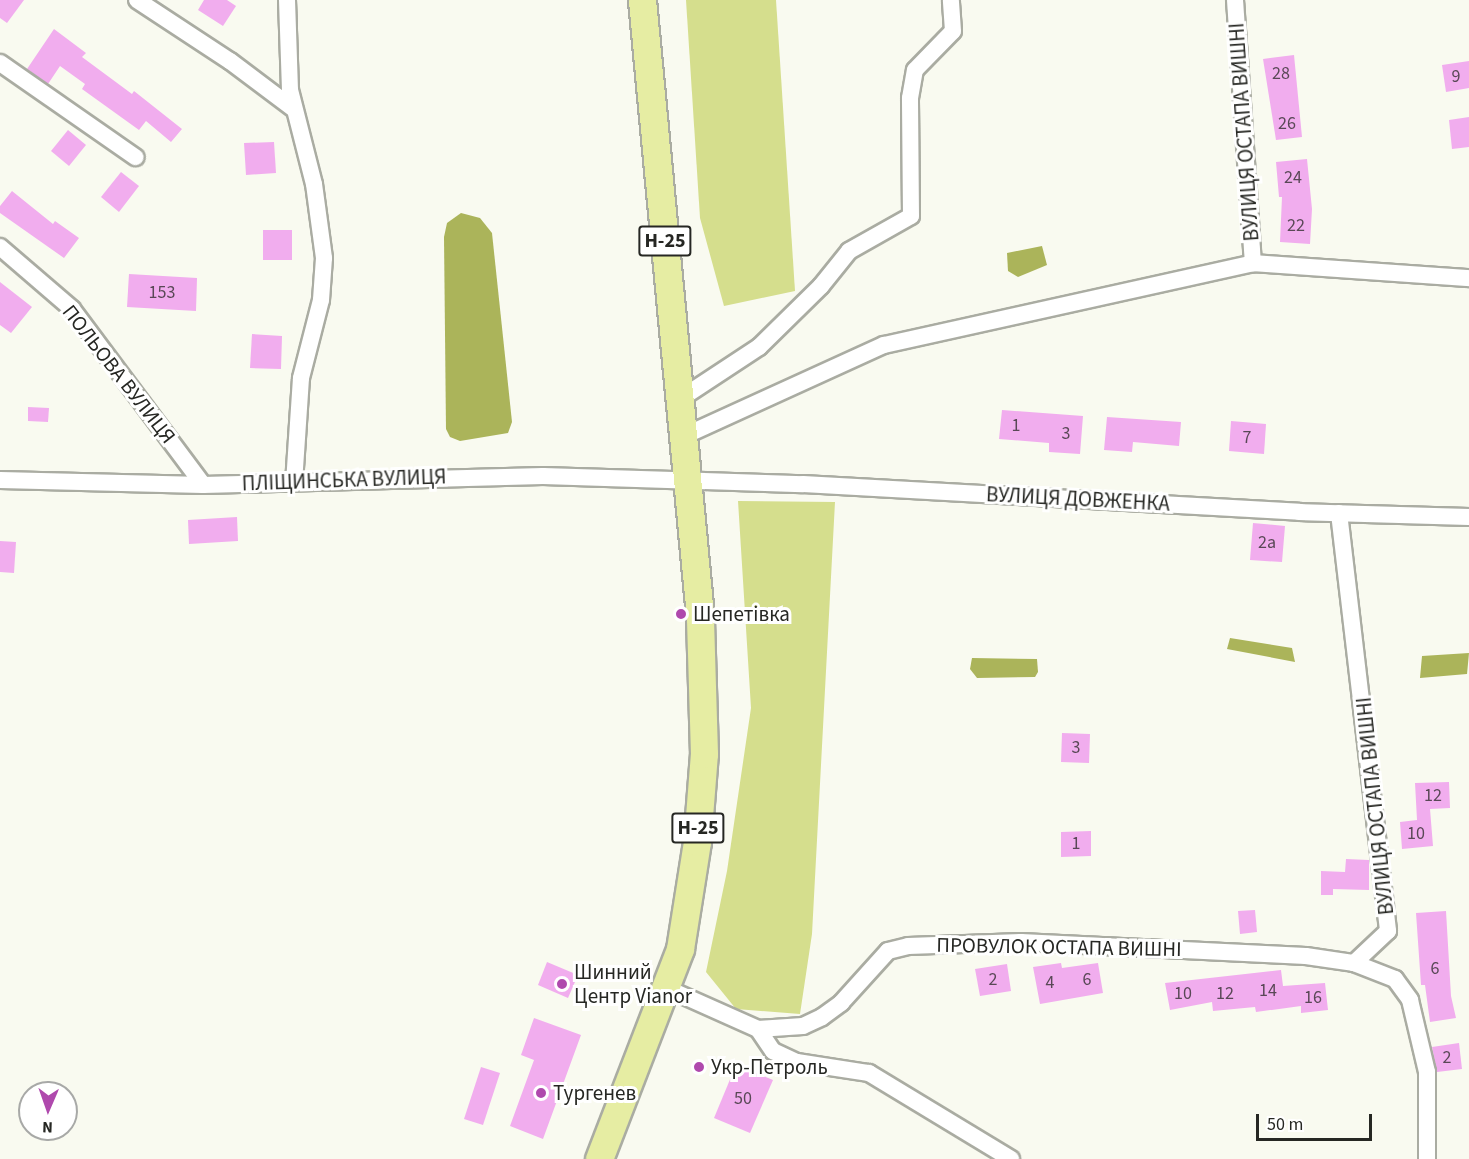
<!DOCTYPE html>
<meta charset="utf-8">
<style>
body{margin:0}
#map{position:relative;width:1469px;height:1159px;overflow:hidden;background:#f9faf0;font-family:"Source Sans 3",sans-serif}
div>[style]{position:absolute}
[style*='--x']{left:calc(var(--x)*1px);top:calc(var(--y)*1px);width:calc(var(--w)*1px);rotate:calc(var(--a)*1deg)}
.green>*{inset:0;background:#d5de8d}
.water>*{inset:0;background:#abb45a}
.building>*{inset:0;background:#f1adee}
.roads{filter:drop-shadow(2px 0 #aaaca2) drop-shadow(-2px 0 #aaaca2) drop-shadow(0 2px #aaaca2) drop-shadow(0 -2px #aaaca2)}
.street>*{height:16px;margin:-8px;padding:0 8px;transform-origin:8px;border-radius:8px;background:#fff}
.primary>*{height:27px;margin:-13.5px;padding:0 13.5px;transform-origin:13.5px;border-radius:13.5px;background:#e6eda3}
.dots>*{width:16px;height:16px;translate:-50% -50%;box-sizing:border-box;border:3px solid #fff;border-radius:50%}
span{translate:-50% -50%;white-space:nowrap;text-align:center;line-height:1.15;-webkit-text-stroke:6px #fff;paint-order:stroke}
.number-label{font-size:18px;color:#594856}
.number-label span{-webkit-text-stroke-width:0}
.shield-label span{padding:2px 4px;background:#fff;border:2px solid;border-radius:4px;-webkit-text-stroke-width:0}
.shield-label{font-size:20px;color:#262723;font-weight:700}
.street-label{font-size:21px;color:#262723}
.poi-label{font-size:21px;color:#262723}
.left{translate:0 -50%;text-align:left}
.north{position:absolute;left:18px;top:1081px;width:60px;height:60px;box-sizing:border-box;background:#fff;border:2px solid #a8a9a7;border-radius:50%;rotate:182deg;font-size:16px;font-weight:700;line-height:24px;text-align:center;color:#262723}
.north::after{content:'';display:block;margin:auto;width:21px;height:27px;background:#af49ad;clip-path:polygon(50% 0,100% 100%,50% 72%,0 100%)}
.scale{position:absolute;left:1256px;top:1114px;width:116px;height:27px;box-sizing:border-box;border:3px solid #262723;border-top:0;padding-left:8px;font-size:18px;line-height:21px;white-space:nowrap;color:#262723;-webkit-text-stroke:4px #fff;paint-order:stroke}
</style>
<div id="map">
<div class="green">
<div style="clip-path:polygon(686px 0,776px 0,795px 291px,724px 306px,700px 218px)"></div>
<div style="clip-path:polygon(738px 501px,835px 502px,812px 934px,800px 1014px,736px 1009px,706px 972px,727px 871px,751px 708px)"></div>
</div>
<div class="water">
<div style="clip-path:polygon(461px 213px,480px 218px,492px 233px,512px 422px,508px 433px,460px 441px,450px 437px,446px 429px,444px 237px,447px 223px)"></div>
<div style="clip-path:polygon(1042px 246px,1047px 265px,1018px 277px,1008px 271px,1007px 253px)"></div>
<div style="clip-path:polygon(1230px 638px,1292px 648px,1295px 662px,1227px 649px)"></div>
<div style="clip-path:polygon(1469px 653px,1467px 674px,1420px 678px,1422px 656px)"></div>
<div style="clip-path:polygon(972px 658px,1037px 659px,1038px 672px,1035px 677px,977px 678px,970px 669px)"></div>
</div>
<div class="building">
<div style="clip-path:polygon(0 0,24px 0,7px 23px,0 18px)"></div>
<div style="clip-path:polygon(204px 0,227px 0,236px 6px,223px 26px,198px 10px)"></div>
<div style="clip-path:polygon(54px 29px,86px 53px,82px 57px,132px 94px,134px 91px,182px 129px,171px 142px,146px 121px,139px 130px,82px 89px,85px 84px,60px 66px,48px 84px,27px 69px)"></div>
<div style="clip-path:polygon(1294px 55px,1302px 137px,1276px 140px,1263px 59px)"></div>
<div style="clip-path:polygon(1469px 61px,1469px 88px,1446px 92px,1442px 65px)"></div>
<div style="clip-path:polygon(1469px 117px,1469px 147px,1452px 149px,1449px 120px)"></div>
<div style="clip-path:polygon(68px 130px,86px 145px,69px 166px,51px 151px)"></div>
<div style="clip-path:polygon(274px 142px,276px 173px,246px 175px,244px 143px)"></div>
<div style="clip-path:polygon(1307px 159px,1312px 209px,1310px 244px,1280px 242px,1282px 197px,1279px 197px,1276px 162px)"></div>
<div style="clip-path:polygon(121px 172px,139px 186px,119px 212px,101px 197px)"></div>
<div style="clip-path:polygon(12px 191px,53px 224px,55px 221px,79px 238px,64px 258px,0 213px,0 206px)"></div>
<div style="clip-path:polygon(263px 230px,292px 230px,292px 260px,263px 260px)"></div>
<div style="clip-path:polygon(129px 274px,197px 278px,196px 311px,127px 307px)"></div>
<div style="clip-path:polygon(0 282px,32px 307px,11px 333px,0 325px)"></div>
<div style="clip-path:polygon(252px 334px,282px 336px,281px 369px,250px 368px)"></div>
<div style="clip-path:polygon(28px 407px,49px 408px,48px 422px,28px 421px)"></div>
<div style="clip-path:polygon(1002px 410px,1083px 416px,1080px 454px,1049px 452px,1049px 443px,999px 439px)"></div>
<div style="clip-path:polygon(1107px 417px,1181px 422px,1179px 446px,1133px 442px,1132px 452px,1104px 450px)"></div>
<div style="clip-path:polygon(1231px 421px,1266px 424px,1264px 454px,1229px 451px)"></div>
<div style="clip-path:polygon(237px 517px,238px 541px,189px 544px,188px 520px)"></div>
<div style="clip-path:polygon(1253px 523px,1285px 526px,1282px 562px,1250px 560px)"></div>
<div style="clip-path:polygon(0 541px,16px 542px,14px 573px,0 572px)"></div>
<div style="clip-path:polygon(1062px 733px,1090px 734px,1089px 763px,1061px 762px)"></div>
<div style="clip-path:polygon(1449px 782px,1450px 808px,1430px 809px,1433px 846px,1402px 849px,1400px 822px,1417px 820px,1415px 783px)"></div>
<div style="clip-path:polygon(1091px 831px,1091px 856px,1061px 857px,1061px 832px)"></div>
<div style="clip-path:polygon(1346px 859px,1369px 860px,1369px 890px,1333px 889px,1333px 895px,1321px 895px,1321px 871px,1345px 872px)"></div>
<div style="clip-path:polygon(1255px 910px,1257px 932px,1240px 934px,1238px 911px)"></div>
<div style="clip-path:polygon(1446px 911px,1451px 996px,1456px 1018px,1430px 1022px,1425px 985px,1421px 985px,1416px 913px)"></div>
<div style="clip-path:polygon(547px 962px,578px 975px,568px 998px,538px 985px)"></div>
<div style="clip-path:polygon(1061px 963px,1062px 968px,1098px 963px,1103px 993px,1040px 1004px,1033px 967px)"></div>
<div style="clip-path:polygon(1007px 964px,1011px 991px,980px 996px,975px 969px)"></div>
<div style="clip-path:polygon(1281px 970px,1283px 986px,1325px 983px,1328px 1010px,1301px 1013px,1301px 1006px,1256px 1012px,1255px 1007px,1213px 1011px,1212px 1002px,1170px 1010px,1165px 983px)"></div>
<div style="clip-path:polygon(534px 1018px,581px 1035px,543px 1139px,510px 1126px,534px 1060px,521px 1055px)"></div>
<div style="clip-path:polygon(1459px 1043px,1462px 1069px,1437px 1072px,1432px 1047px)"></div>
<div style="clip-path:polygon(736px 1065px,773px 1080px,750px 1133px,714px 1118px)"></div>
<div style="clip-path:polygon(481px 1067px,500px 1073px,483px 1125px,464px 1119px)"></div>
</div>
<div class="roads">
<div class="street">
<div style="--x:137;--y:0;--w:111;--a:33.3"></div>
<div style="--x:230;--y:61;--w:80;--a:36.9"></div>
<div style="--x:287;--y:0;--w:90;--a:88.1"></div>
<div style="--x:290;--y:90;--w:97;--a:75.7"></div>
<div style="--x:314;--y:184;--w:75;--a:82.3"></div>
<div style="--x:324;--y:258;--w:42;--a:94.1"></div>
<div style="--x:321;--y:300;--w:81;--a:104.4"></div>
<div style="--x:301;--y:378;--w:105;--a:93.8"></div>
<div style="--x:1235;--y:0;--w:264;--a:86.1"></div>
<div style="--x:0;--y:63;--w:165;--a:34.8"></div>
<div style="--x:0;--y:247;--w:95;--a:40.7"></div>
<div style="--x:72;--y:309;--w:219;--a:53.3"></div>
<div style="--x:680;--y:399;--w:95;--a:-33.4"></div>
<div style="--x:759;--y:347;--w:87;--a:-44.5"></div>
<div style="--x:821;--y:286;--w:45;--a:-51.3"></div>
<div style="--x:849;--y:251;--w:71;--a:-29.4"></div>
<div style="--x:911;--y:216;--w:118;--a:-90.5"></div>
<div style="--x:910;--y:98;--w:28;--a:-80"></div>
<div style="--x:915;--y:70;--w:54;--a:-45.7"></div>
<div style="--x:953;--y:31;--w:31;--a:-94"></div>
<div style="--x:684;--y:436;--w:220;--a:-24.5"></div>
<div style="--x:884;--y:345;--w:378;--a:-12.5"></div>
<div style="--x:1253;--y:263;--w:217;--a:4"></div>
<div style="--x:0;--y:480;--w:203;--a:1.4"></div>
<div style="--x:203;--y:485;--w:340;--a:-1.5"></div>
<div style="--x:543;--y:476;--w:260;--a:1.8"></div>
<div style="--x:803;--y:484;--w:497;--a:3.2"></div>
<div style="--x:1299;--y:512;--w:170;--a:1.7"></div>
<div style="--x:1339;--y:513;--w:421;--a:83.3"></div>
<div style="--x:1388;--y:931;--w:47;--a:136.7"></div>
<div style="--x:1354;--y:963;--w:44;--a:21.3"></div>
<div style="--x:1395;--y:979;--w:26;--a:54"></div>
<div style="--x:1410;--y:1000;--w:74;--a:76.7"></div>
<div style="--x:1427;--y:1072;--w:87;--a:90"></div>
<div style="--x:666;--y:988;--w:101;--a:24"></div>
<div style="--x:758;--y:1029;--w:27;--a:56"></div>
<div style="--x:773;--y:1051;--w:26;--a:25"></div>
<div style="--x:797;--y:1062;--w:73;--a:8.7"></div>
<div style="--x:869;--y:1073;--w:166;--a:31.2"></div>
<div style="--x:758;--y:1029;--w:45;--a:-3.8"></div>
<div style="--x:803;--y:1026;--w:21;--a:-25"></div>
<div style="--x:822;--y:1017;--w:24;--a:-36"></div>
<div style="--x:841;--y:1003;--w:70;--a:-47.9"></div>
<div style="--x:888;--y:951;--w:21;--a:-14"></div>
<div style="--x:908;--y:946;--w:113;--a:-2"></div>
<div style="--x:1021;--y:942;--w:285;--a:2.8"></div>
<div style="--x:1306;--y:956;--w:49;--a:8.3"></div>
</div>
<div class="primary">
<div style="--x:599;--y:1159;--w:225;--a:-68.9"></div>
<div style="--x:680;--y:949;--w:108;--a:-81"></div>
<div style="--x:697;--y:842;--w:88;--a:-85.5"></div>
<div style="--x:704;--y:754;--w:138;--a:-91.7"></div>
<div style="--x:700;--y:616;--w:619;--a:-95.38"></div>
</div>
</div>
<div class="dots">
<div style="left:681px;top:614px;background:#af49ad"></div>
<div style="left:562px;top:984px;background:#af49ad"></div>
<div style="left:699px;top:1067px;background:#af49ad"></div>
<div style="left:541px;top:1093px;background:#af49ad"></div>
</div>
<div class="number-label">
<span style="left:1281px;top:74px">28</span>
<span style="left:1456px;top:77px">9</span>
<span style="left:1287px;top:124px">26</span>
<span style="left:1293px;top:178px">24</span>
<span style="left:1296px;top:226px">22</span>
<span style="left:162px;top:293px">153</span>
<span style="left:1016px;top:426px">1</span>
<span style="left:1066px;top:434px">3</span>
<span style="left:1247px;top:438px">7</span>
<span style="left:1267px;top:543px">2а</span>
<span style="left:1076px;top:748px">3</span>
<span style="left:1433px;top:796px">12</span>
<span style="left:1416px;top:834px">10</span>
<span style="left:1076px;top:844px">1</span>
<span style="left:1435px;top:969px">6</span>
<span style="left:993px;top:980px">2</span>
<span style="left:1087px;top:980px">6</span>
<span style="left:1050px;top:983px">4</span>
<span style="left:1268px;top:991px">14</span>
<span style="left:1183px;top:994px">10</span>
<span style="left:1225px;top:994px">12</span>
<span style="left:1313px;top:998px">16</span>
<span style="left:1447px;top:1058px">2</span>
<span style="left:743px;top:1099px">50</span>
</div>
<div class="shield-label">
<span style="left:665px;top:241px">Н-25</span>
<span style="left:698px;top:828px">Н-25</span>
</div>
<div class="street-label">
<span style="left:1244px;top:132px;rotate:-94deg">ВУЛИЦЯ ОСТАПА ВИШНІ</span>
<span style="left:119px;top:374px;rotate:52deg">ПОЛЬОВА ВУЛИЦЯ</span>
<span style="left:344px;top:480px;rotate:-2deg">ПЛІЩИНСЬКА ВУЛИЦЯ</span>
<span style="left:1078px;top:499px;rotate:3deg">ВУЛИЦЯ ДОВЖЕНКА</span>
<span style="left:1375px;top:806px;rotate:-96deg">ВУЛИЦЯ ОСТАПА ВИШНІ</span>
<span style="left:1059px;top:947px;rotate:1deg">ПРОВУЛОК ОСТАПА ВИШНІ</span>
</div>
<div class="poi-label">
<span class="left" style="left:693px;top:614px">Шепетівка</span>
<span class="left" style="left:574px;top:984px">Шинний<br>Центр Vianor</span>
<span class="left" style="left:711px;top:1067px">Укр-Петроль</span>
<span class="left" style="left:553px;top:1093px">Тургенев</span>
</div>
<div class="north">N</div>
<div class="scale">50 m</div>
</div>
